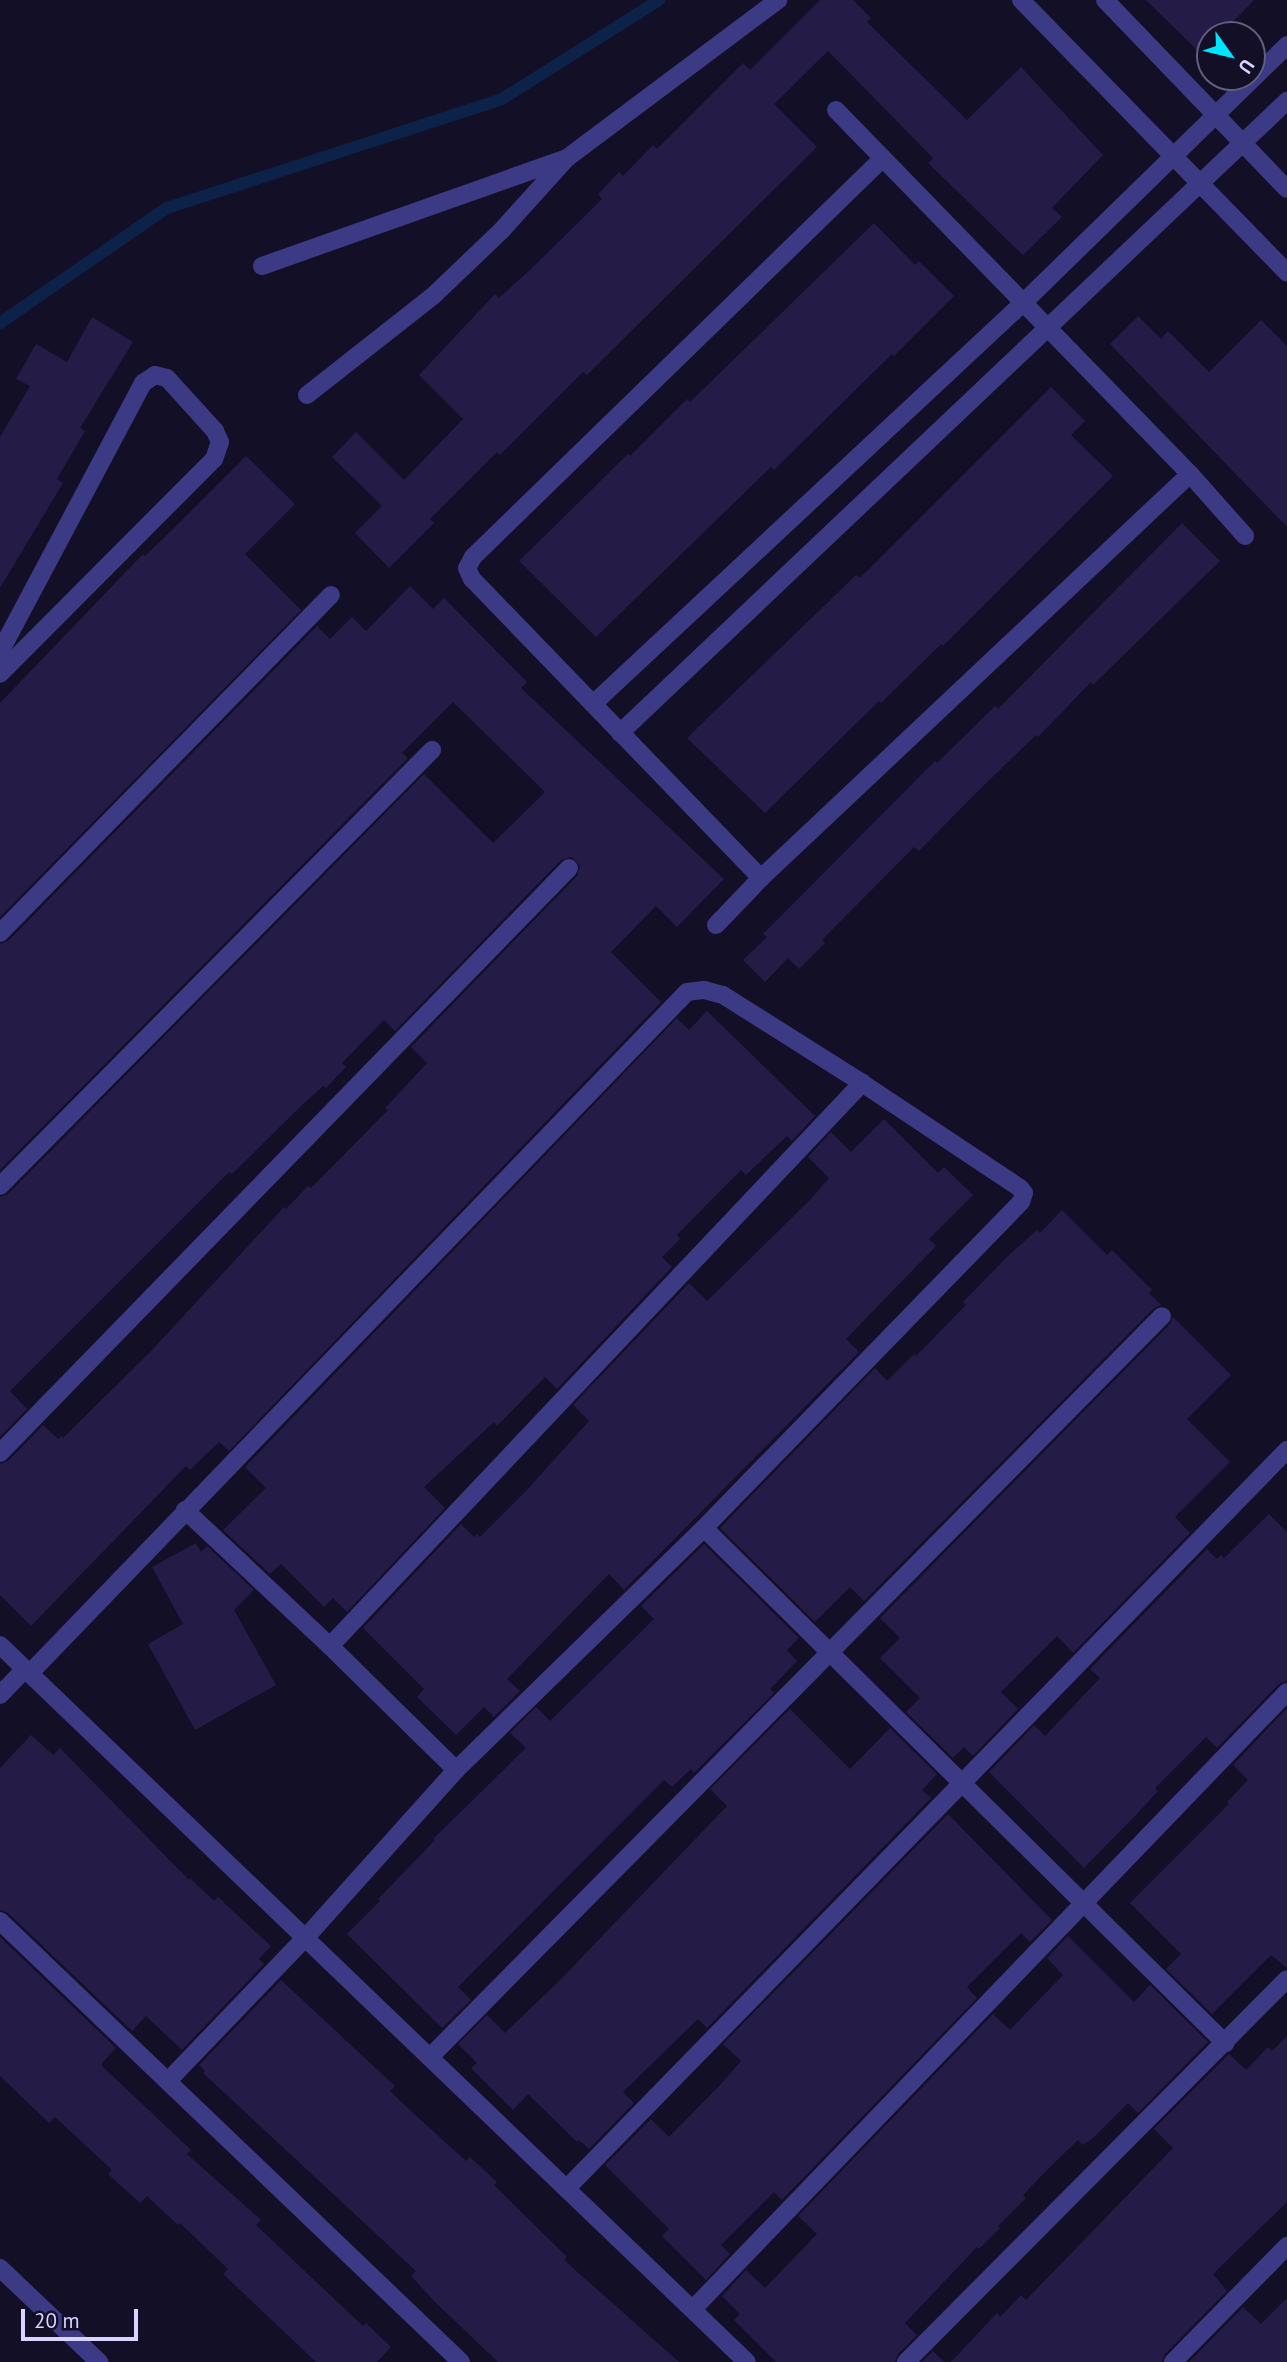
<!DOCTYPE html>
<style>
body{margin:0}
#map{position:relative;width:1287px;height:2362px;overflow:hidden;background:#130f26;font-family:"PT Sans",sans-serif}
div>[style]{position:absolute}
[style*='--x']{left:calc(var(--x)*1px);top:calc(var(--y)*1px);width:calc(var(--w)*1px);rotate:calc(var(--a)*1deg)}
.stream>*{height:12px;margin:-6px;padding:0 6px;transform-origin:6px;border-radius:6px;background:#0c2248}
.building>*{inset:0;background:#241b47}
.minor>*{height:18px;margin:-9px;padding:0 9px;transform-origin:9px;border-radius:9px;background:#3d3a85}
span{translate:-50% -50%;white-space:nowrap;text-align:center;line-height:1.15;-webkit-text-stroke:5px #130f26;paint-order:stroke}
.north{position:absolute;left:1196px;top:21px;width:70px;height:70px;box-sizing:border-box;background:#130f26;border:2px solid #625e7d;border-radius:50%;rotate:124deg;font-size:19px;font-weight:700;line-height:28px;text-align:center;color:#d9d4ff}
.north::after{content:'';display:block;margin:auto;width:24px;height:32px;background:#00e5ff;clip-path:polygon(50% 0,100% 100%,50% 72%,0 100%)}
.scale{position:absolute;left:21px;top:2309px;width:117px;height:32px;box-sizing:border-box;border:4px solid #d9d4ff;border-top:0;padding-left:9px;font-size:21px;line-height:24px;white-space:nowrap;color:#d9d4ff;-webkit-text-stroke:5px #130f26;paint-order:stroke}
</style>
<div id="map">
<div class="stream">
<div style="--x:0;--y:323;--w:203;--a:-34.6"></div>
<div style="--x:167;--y:208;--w:352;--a:-18"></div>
<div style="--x:502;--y:99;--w:186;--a:-32.2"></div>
</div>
<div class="building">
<div style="clip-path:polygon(820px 0,853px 0,871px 18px,867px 22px,967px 120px,1021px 67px,1103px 155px,1052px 208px,1062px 217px,1023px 255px,928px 163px,933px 158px,828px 51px,774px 104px,817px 147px,587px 375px,583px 372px,500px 455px,497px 452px,430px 519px,434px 523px,389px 568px,355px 533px,382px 506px,332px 457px,356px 432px,404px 480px,463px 419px,419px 375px,495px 294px,499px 298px,531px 269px,602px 199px,598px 194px,619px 172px,623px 176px,653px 145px,657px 149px,743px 63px,750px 70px)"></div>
<div style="clip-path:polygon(1146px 0,1254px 0,1220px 35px,1210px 35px,1210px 45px,1201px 54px)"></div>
<div style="clip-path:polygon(874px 223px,915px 265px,919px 261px,954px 296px,894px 356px,892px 354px,774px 470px,771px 467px,596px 637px,519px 561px,628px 454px,630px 456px,687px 399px,690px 402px)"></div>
<div style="clip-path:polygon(1138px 316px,1161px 339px,1168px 331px,1209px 372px,1261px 320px,1287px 346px,1287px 527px,1110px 344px)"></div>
<div style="clip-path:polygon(92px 317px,133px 342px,80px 428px,85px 431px,57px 479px,63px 483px,0 588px,0 437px,30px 386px,16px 379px,36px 344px,67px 362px)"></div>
<div style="clip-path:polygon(1051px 387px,1085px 421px,1071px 435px,1113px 476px,943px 646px,941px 644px,881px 703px,879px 701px,765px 813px,687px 738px,856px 575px,860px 578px)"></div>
<div style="clip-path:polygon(246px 456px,295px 504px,245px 554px,301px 610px,0 917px,0 703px,143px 554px,145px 556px,173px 529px)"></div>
<div style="clip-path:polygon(1182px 523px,1220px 561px,1093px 685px,1091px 682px,1038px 737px,1036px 735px,976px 793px,919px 851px,914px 847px,822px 940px,825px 943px,799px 969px,788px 958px,765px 982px,743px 960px,767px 937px,763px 934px,935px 761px,937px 763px,995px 706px,998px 709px)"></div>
<div style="clip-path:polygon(410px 586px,433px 609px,444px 598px,527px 682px,521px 688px,724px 879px,677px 927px,656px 906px,611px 952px,661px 1002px,229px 1451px,219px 1442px,190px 1470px,186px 1466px,31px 1626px,0 1595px,0 1464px,8px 1461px,43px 1425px,58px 1439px,61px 1436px,63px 1438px,152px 1350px,284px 1207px,286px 1209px,308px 1186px,311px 1188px,388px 1110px,385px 1108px,427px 1063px,411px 1047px,577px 876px,580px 866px,572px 857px,561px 860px,395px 1031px,384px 1020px,342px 1063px,346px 1067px,326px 1088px,323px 1086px,299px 1108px,232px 1174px,229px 1172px,10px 1391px,27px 1409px,0 1437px,0 1197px,8px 1194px,424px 774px,493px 843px,545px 792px,453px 702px,402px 753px,408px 758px,0 1170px,0 944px,8px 941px,317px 626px,330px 639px,352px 617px,366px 631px)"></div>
<div style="clip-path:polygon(707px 1011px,815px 1116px,792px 1141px,787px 1136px,746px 1175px,741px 1170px,677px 1235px,680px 1239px,662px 1257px,672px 1267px,557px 1389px,545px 1377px,497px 1426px,494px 1422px,424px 1487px,445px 1508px,347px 1612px,333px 1598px,324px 1607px,281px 1564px,270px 1574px,223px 1530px,266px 1488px,245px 1467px,677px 1018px,689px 1030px)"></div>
<div style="clip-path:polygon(884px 1119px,938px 1173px,944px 1167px,973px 1195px,929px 1239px,936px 1246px,846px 1339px,859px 1352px,624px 1590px,609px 1574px,507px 1679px,520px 1691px,494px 1717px,484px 1707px,456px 1735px,417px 1697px,424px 1689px,363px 1628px,461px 1524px,474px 1537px,477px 1534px,480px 1537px,527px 1490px,589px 1421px,573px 1405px,689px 1283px,707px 1301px,812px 1198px,829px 1178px,808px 1157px,831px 1132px,851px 1152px)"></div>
<div style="clip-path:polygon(1062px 1210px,1107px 1255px,1112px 1250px,1152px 1290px,1149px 1293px,1161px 1305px,1154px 1308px,864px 1601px,850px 1587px,815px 1622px,720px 1528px,875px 1368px,887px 1381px,914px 1354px,916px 1356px,966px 1305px,963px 1302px,1008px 1256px,1037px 1230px,1040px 1233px)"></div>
<div style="clip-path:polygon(1173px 1317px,1231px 1375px,1187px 1419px,1230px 1462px,1175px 1517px,1190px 1533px,1073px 1653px,1057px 1636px,1001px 1692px,1018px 1709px,973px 1756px,964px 1747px,953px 1758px,906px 1712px,920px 1698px,880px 1658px,900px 1638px,880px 1618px,1170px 1324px)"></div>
<div style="clip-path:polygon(1269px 1514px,1287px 1532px,1287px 1681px,1279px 1684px,1217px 1748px,1206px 1737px,1155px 1788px,1158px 1791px,1135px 1816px,1084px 1868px,989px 1772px,1034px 1725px,1045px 1736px,1100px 1678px,1090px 1669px,1207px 1549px,1217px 1559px,1221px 1555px,1224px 1558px)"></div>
<div style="clip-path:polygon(196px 1543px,201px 1552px,207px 1546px,254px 1590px,234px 1610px,276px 1685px,195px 1730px,148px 1644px,183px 1624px,152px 1567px)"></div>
<div style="clip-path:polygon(704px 1544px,799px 1638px,787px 1650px,797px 1661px,770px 1689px,774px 1693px,694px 1773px,691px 1769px,672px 1787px,664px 1780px,458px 1987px,471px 2000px,442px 2028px,347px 1934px,380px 1901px,378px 1899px,435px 1840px,433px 1839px,526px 1748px,510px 1733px,536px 1707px,550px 1721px,598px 1674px,654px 1619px,641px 1606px)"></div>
<div style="clip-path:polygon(1287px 1708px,1287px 1968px,1271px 1955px,1212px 2014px,1166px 1969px,1181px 1954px,1130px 1903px,1229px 1804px,1227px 1802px,1248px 1780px,1233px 1765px)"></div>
<div style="clip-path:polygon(790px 1709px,850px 1769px,890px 1728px,937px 1774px,922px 1790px,931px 1798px,707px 2028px,698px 2019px,623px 2092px,634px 2103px,589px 2149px,579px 2140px,577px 2142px,528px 2094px,513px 2110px,471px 2068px,477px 2063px,458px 2044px,487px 2015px,505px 2033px,561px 1979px,727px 1806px,710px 1789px)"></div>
<div style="clip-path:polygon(31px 1735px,53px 1755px,60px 1748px,189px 1880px,190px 1878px,214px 1901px,218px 1897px,271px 1946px,259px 1959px,264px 1964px,182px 2050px,146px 2016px,132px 2031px,8px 1913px,0 1910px,0 1768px)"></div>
<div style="clip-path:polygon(948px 1814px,1052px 1920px,1030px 1942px,1021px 1933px,967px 1987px,977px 1998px,782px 2200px,774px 2192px,721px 2245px,730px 2254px,706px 2280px,662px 2236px,669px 2229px,605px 2165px,651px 2119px,669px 2137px,721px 2084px,741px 2061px,723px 2044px)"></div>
<div style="clip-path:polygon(1068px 1936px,1134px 2002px,1150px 1985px,1208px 2042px,1138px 2113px,1128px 2103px,1092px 2139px,1083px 2145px,1078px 2140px,1050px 2167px,1023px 2195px,1026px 2198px,998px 2226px,1000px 2228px,979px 2249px,977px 2247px,905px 2323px,917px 2335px,898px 2354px,895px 2362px,776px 2362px,734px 2320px,740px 2314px,722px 2296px,746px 2270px,765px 2288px,817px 2234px,798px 2216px,993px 2014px,1010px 2030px,1063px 1975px,1047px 1958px)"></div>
<div style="clip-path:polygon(0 1937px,116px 2048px,102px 2063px,102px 2066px,191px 2150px,187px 2154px,261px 2220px,256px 2225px,363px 2326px,366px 2323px,391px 2347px,377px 2362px,316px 2362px,223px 2274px,228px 2269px,180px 2223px,178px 2225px,147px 2196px,140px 2203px,108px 2174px,112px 2170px,55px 2117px,49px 2123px,0 2076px)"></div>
<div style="clip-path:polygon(281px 1980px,395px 2086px,390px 2091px,412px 2112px,466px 2161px,470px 2157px,497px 2182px,494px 2185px,567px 2257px,564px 2260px,679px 2362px,498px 2362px,436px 2303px,411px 2276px,416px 2271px,203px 2073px,205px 2071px,199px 2065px)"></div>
<div style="clip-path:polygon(1287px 2036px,1287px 2202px,1213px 2274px,1227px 2291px,1165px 2354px,1162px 2362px,951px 2362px,997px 2313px,1000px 2317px,1021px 2295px,1026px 2300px,1173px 2148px,1154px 2129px,1229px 2054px,1246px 2070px,1268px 2047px,1272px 2051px)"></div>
<div style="clip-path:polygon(1287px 2298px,1287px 2362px,1189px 2362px,1243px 2307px,1261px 2324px)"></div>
<div style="clip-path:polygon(933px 2351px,944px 2362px,922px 2362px)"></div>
</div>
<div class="minor">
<div style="--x:1021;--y:0;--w:381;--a:45.7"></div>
<div style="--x:1105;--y:0;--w:262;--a:46.1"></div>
<div style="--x:836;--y:110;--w:508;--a:45.8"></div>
<div style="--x:1190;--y:474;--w:83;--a:48.4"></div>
<div style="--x:262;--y:266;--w:320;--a:-19.5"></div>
<div style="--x:307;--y:395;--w:160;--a:-38.2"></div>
<div style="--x:433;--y:296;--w:94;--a:-43.7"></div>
<div style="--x:501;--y:231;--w:98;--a:-47.9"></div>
<div style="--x:567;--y:158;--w:264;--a:-36.8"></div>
<div style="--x:0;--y:652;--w:305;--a:-62"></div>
<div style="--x:143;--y:383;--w:14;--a:-34"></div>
<div style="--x:155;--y:375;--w:12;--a:14"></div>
<div style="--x:167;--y:378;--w:72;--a:47.8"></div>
<div style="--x:215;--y:431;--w:12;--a:66"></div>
<div style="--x:220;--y:442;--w:18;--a:109"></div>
<div style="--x:214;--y:459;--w:303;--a:134.9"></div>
<div style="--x:593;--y:704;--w:589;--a:-43.01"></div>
<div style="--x:1024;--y:302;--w:368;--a:-44.3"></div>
<div style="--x:620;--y:733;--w:919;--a:-43.46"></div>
<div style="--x:761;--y:878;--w:416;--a:-134"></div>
<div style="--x:472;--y:579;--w:12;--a:-114"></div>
<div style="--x:467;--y:568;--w:13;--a:-61"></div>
<div style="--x:473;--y:557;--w:572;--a:-44.22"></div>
<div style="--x:716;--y:925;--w:65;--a:-46.2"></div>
<div style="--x:761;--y:878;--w:589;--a:-43.28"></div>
<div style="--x:0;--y:933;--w:473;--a:-45.6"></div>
<div style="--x:0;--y:1186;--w:614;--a:-45.26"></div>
<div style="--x:0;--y:1453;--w:816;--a:-45.79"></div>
<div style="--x:185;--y:1510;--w:199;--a:43.2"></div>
<div style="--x:330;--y:1646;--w:177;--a:44.5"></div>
<div style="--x:704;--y:1528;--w:733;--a:44.67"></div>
<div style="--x:0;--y:1645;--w:1035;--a:43.83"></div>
<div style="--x:330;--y:1646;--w:775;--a:-46.62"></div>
<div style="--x:30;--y:1673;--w:946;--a:-46.03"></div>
<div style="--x:687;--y:992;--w:17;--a:-7"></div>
<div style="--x:704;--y:990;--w:20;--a:15"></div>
<div style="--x:723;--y:995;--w:165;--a:32.3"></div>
<div style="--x:862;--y:1083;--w:190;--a:33.6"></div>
<div style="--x:1020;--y:1188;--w:6;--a:51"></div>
<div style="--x:1024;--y:1193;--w:9;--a:108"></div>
<div style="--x:1021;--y:1202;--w:455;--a:134.2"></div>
<div style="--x:704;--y:1528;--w:347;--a:135.7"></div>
<div style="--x:456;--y:1770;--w:224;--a:131.9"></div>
<div style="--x:306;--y:1937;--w:199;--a:133.8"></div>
<div style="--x:0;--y:1695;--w:36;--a:-46"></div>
<div style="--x:0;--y:1921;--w:638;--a:43.73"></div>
<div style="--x:431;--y:2056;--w:1040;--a:-45.35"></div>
<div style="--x:568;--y:2187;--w:1030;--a:-45.71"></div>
<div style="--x:0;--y:2268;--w:137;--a:43.5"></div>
<div style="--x:694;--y:2308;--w:855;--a:-46.09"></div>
<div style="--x:906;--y:2362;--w:540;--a:-45.15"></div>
<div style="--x:1173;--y:2362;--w:163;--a:-45.5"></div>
</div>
<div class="north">U</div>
<div class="scale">20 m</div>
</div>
